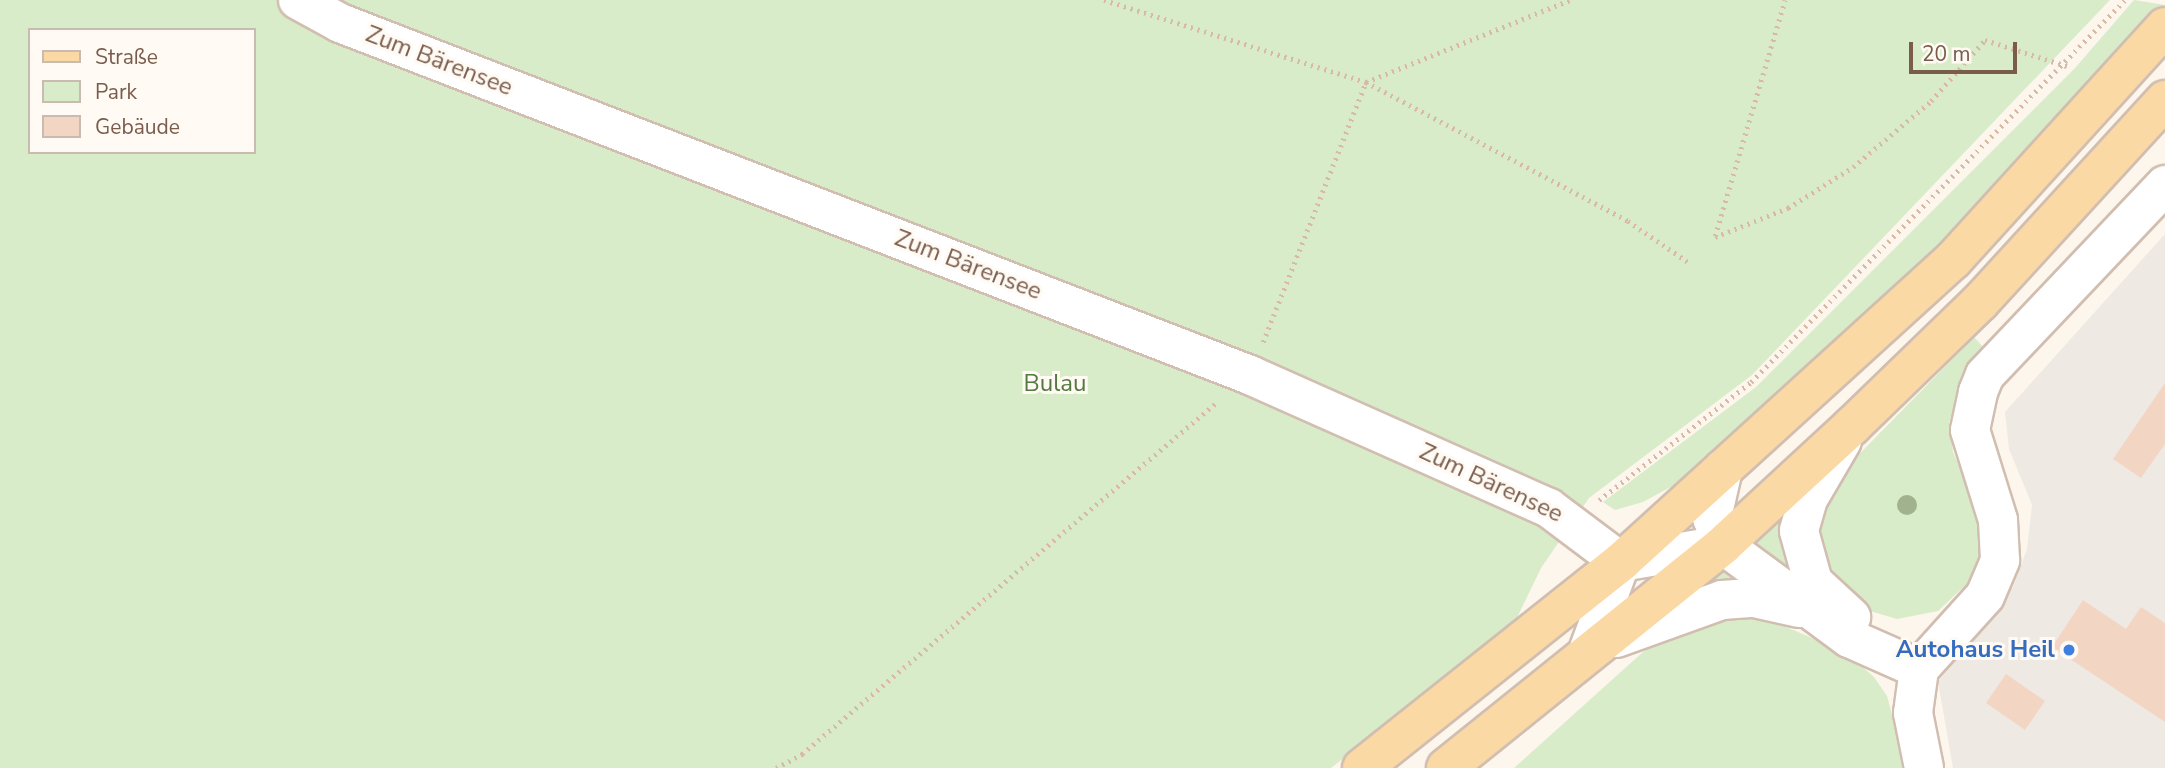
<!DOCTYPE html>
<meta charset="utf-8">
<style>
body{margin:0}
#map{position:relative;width:2165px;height:768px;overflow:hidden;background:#fdf6ec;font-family:"Nunito Sans",sans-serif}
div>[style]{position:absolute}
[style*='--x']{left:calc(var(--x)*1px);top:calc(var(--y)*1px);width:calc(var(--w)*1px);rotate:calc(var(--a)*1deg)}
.industrial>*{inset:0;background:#efe9e4}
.green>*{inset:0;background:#d8ecc9}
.building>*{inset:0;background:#f3d5c3}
.path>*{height:4.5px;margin-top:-2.25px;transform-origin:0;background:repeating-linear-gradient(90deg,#d9b8a5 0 2px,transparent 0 7px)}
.roads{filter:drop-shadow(2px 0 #d1beb0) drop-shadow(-2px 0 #d1beb0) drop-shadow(0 2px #d1beb0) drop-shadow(0 -2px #d1beb0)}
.minor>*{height:38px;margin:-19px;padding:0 19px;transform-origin:19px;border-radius:19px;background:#fff}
.major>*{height:38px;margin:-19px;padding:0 19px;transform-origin:19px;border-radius:19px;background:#fbd9a5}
.trees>*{width:20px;height:20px;margin:-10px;border-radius:50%;background:#a0b28e}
.dots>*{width:19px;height:19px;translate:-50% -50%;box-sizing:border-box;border:4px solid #fffaf3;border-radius:50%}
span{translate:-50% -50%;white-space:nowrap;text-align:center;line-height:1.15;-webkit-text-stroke:6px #fffaf3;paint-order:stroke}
.street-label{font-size:24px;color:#7a5c4d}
.park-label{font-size:24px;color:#537a41}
.shop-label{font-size:24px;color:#366cbe;font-weight:700}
.right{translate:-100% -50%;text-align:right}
.legend{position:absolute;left:28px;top:28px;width:228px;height:126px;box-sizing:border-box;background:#fffaf3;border:2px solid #cabbb1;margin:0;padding:9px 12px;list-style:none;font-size:21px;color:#7a5c4d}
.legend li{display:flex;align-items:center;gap:14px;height:35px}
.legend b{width:35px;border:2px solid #cabbb1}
.scale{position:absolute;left:1909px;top:42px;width:108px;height:32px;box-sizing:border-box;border:4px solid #7a5c4d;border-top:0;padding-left:9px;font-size:21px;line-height:24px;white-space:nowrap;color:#7a5c4d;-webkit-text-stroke:5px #fffaf3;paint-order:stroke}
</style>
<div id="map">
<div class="industrial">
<div style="clip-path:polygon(2165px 234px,2165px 768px,1953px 768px,1938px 682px,2013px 587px,2027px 549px,2032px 505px,2009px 449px,2005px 412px)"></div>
</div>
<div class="green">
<div style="clip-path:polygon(evenodd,0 0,2110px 0,1752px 375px,1589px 498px,1541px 568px,1514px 624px,1331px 768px,0 768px,0 0,30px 30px,254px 30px,254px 152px,30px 152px,30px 30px)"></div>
<div style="clip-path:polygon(2134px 0,2165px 5px,1938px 249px,1689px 477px,1643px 502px,1615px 510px,1603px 502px,1756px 387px,2075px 68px)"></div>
<div style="clip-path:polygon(1974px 337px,1986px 350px,1963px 374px,1949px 423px,1953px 452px,1980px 514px,1982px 545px,1974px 577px,1938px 611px,1897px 619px,1870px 611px,1843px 590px,1822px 560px,1818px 527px,1827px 487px)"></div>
<div style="clip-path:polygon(1787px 502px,1801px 580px,1751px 544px)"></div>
<div style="clip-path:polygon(1720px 561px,1742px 580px,1690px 595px)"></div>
<div style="clip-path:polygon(1753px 613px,1845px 652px,1874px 677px,1887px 696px,1907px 768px,1514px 768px,1643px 652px,1684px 626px)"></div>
</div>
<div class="building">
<div style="clip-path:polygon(2165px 383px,2165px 444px,2141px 478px,2113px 459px)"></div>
<div style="clip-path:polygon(2083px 600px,2126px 629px,2141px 607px,2165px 623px,2165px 722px,2052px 647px)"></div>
<div style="clip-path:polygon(2006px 674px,2045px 701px,2025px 730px,1986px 703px)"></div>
</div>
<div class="path">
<div style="--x:1104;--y:0;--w:275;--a:17.4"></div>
<div style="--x:1366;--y:82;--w:220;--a:-21.9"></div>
<div style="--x:1715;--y:236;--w:246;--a:-73.5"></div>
<div style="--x:1715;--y:237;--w:79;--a:-21.7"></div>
<div style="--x:1788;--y:208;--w:77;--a:-32.2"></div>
<div style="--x:1853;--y:167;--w:102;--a:-40.2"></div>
<div style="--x:1931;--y:101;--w:81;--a:-48.5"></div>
<div style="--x:1985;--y:40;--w:86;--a:17.6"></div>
<div style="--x:1263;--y:342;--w:280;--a:-68.4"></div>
<div style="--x:1366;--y:82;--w:297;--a:27.9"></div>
<div style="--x:1628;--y:221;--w:73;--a:34.3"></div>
<div style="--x:1599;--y:500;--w:192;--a:-37.8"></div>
<div style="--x:1751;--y:382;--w:535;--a:-45.61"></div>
<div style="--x:776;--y:768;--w:30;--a:-28"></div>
<div style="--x:802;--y:754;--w:544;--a:-40.3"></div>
</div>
<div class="roads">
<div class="minor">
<div style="--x:298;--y:0;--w:48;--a:28.7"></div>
<div style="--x:340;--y:23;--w:976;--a:21.15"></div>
<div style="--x:1250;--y:375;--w:327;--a:24"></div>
<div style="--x:1549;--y:508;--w:90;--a:36.9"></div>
<div style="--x:1842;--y:441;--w:67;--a:120.4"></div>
<div style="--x:1808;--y:499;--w:33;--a:106"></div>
<div style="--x:1799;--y:531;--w:53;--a:74.6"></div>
<div style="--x:1813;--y:582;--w:52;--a:42.6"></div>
<div style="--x:1723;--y:469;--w:50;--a:102.7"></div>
<div style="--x:1712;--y:518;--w:29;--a:68"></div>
<div style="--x:1723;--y:545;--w:157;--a:36.4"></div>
<div style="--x:1849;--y:638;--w:77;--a:23.9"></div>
<div style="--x:1621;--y:562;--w:103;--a:-9.5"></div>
<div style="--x:1616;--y:638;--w:113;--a:-19.7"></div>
<div style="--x:1722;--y:600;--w:32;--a:-4"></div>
<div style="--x:1754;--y:598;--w:46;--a:12.5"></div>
<div style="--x:1588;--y:651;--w:95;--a:-69.7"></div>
<div style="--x:1924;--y:768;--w:56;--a:-101.3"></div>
<div style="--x:1913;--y:713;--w:44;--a:-82.2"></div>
<div style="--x:1919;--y:669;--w:98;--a:-47.9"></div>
<div style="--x:1985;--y:596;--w:39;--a:-67"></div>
<div style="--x:2000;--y:560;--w:40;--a:-92.9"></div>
<div style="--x:1998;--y:520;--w:94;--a:-107.3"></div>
<div style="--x:1970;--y:430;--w:39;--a:-78"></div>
<div style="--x:1978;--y:392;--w:18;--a:-68"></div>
<div style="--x:1985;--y:375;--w:262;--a:-46.5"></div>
</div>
<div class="major">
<div style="--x:1362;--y:768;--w:331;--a:-38.5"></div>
<div style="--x:1621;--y:562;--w:449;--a:-42.3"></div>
<div style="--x:1953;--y:260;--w:315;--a:-47.7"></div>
<div style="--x:1446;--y:768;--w:356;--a:-38.8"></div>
<div style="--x:1723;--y:545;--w:176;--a:-42.7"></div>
<div style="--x:1852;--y:426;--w:178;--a:-44.1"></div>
<div style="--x:1980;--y:302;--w:274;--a:-47.5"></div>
</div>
</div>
<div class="trees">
<div style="left:1907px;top:505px"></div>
</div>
<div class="dots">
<div style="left:2069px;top:650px;background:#3f7fe0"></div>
</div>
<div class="street-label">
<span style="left:439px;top:61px;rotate:21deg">Zum Bärensee</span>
<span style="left:968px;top:265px;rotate:21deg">Zum Bärensee</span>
<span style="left:1491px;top:483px;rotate:25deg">Zum Bärensee</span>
</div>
<div class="park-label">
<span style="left:1055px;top:384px">Bulau</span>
</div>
<div class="shop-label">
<span class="right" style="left:2055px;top:650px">Autohaus Heil</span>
</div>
<ul class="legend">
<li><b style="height:9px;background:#fbd9a5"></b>Straße</li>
<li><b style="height:19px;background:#d8ecc9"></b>Park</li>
<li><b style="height:19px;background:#f3d5c3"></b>Gebäude</li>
</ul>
<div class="scale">20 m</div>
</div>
